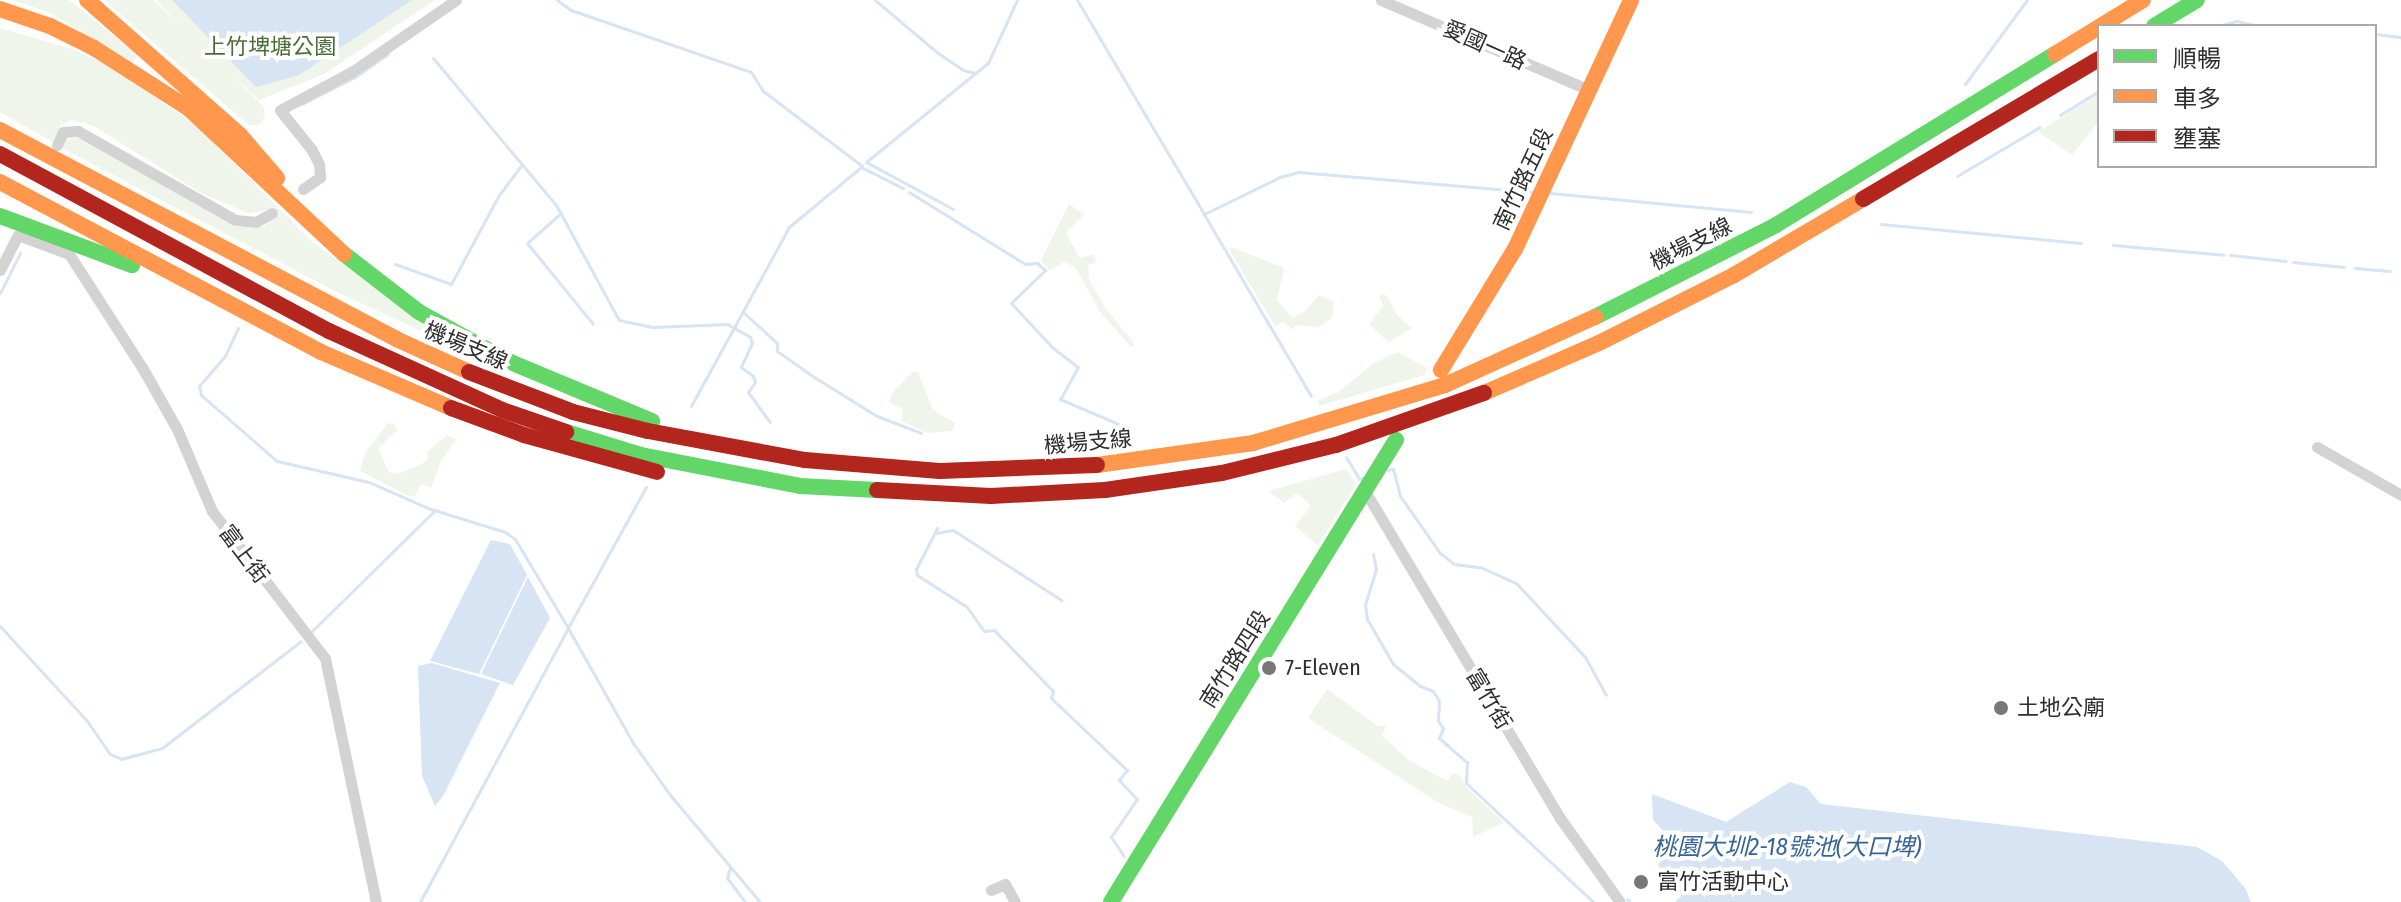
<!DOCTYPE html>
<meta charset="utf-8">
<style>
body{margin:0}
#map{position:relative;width:2401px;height:902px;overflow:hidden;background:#fff;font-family:"Fira Sans Condensed","Noto Sans TC",sans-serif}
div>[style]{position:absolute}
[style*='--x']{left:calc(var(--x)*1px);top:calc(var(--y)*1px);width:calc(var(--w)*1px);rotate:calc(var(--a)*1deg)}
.green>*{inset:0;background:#eff5eb}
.water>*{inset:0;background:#d6e4f3}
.stream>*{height:3px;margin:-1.5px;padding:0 1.5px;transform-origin:1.5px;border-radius:1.5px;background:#d6e4f3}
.street>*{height:11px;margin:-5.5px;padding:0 5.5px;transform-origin:5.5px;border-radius:5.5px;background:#d3d3d3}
.fast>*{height:16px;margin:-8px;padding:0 8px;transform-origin:8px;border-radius:8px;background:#63d668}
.slow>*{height:16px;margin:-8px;padding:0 8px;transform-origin:8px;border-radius:8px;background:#ff974d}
.jam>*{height:16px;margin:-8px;padding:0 8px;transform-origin:8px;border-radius:8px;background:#b3261e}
.dots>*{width:22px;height:22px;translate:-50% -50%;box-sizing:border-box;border:4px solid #fff;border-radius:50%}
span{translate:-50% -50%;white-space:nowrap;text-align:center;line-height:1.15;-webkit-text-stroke:8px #fff;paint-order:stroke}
.street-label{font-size:22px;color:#2e2e2e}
.park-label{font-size:22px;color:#4a6d38}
.poi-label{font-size:22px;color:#2e2e2e}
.left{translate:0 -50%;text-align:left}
.water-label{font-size:24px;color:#356597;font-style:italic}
.legend{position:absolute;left:2097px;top:24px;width:280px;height:144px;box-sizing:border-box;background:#fff;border:2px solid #ababab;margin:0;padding:10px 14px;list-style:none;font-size:24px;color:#2e2e2e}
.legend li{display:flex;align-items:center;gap:16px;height:40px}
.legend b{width:40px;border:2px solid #ababab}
</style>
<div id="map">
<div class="green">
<div style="clip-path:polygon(13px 0,69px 0,138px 55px,133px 62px,48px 12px)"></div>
<div style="clip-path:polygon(104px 0,153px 0,181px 27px,156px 0,435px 0,324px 74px,259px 100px,226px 69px,264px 107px,265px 116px,259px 125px,249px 125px)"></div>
<div style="clip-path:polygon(0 28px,72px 49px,110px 66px,197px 126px,310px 240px,439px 334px,436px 338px,335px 291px,60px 147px,63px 141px,73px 138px,84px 139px,235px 227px,263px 227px,278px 216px,271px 210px,248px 213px,199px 192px,94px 126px,72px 120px,61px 125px,54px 143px,0 112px)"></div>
<div style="clip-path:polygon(2099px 94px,2099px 121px,2072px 155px,2038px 132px)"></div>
<div style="clip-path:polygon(1069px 204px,1084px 215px,1066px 233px,1080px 258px,1093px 254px,1096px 262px,1088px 265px,1089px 280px,1106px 309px,1131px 339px,1134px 345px,1131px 347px,1101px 313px,1075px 267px,1064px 262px,1050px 271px,1041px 260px)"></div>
<div style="clip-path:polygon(1231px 247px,1284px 268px,1277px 300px,1292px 318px,1305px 311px,1319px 295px,1334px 302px,1332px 318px,1318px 327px,1298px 325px,1291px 329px,1284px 322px,1275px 326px,1230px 251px)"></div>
<div style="clip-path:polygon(1379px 294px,1386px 295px,1398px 316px,1412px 328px,1389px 342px,1369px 324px,1383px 306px)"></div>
<div style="clip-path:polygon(1398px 352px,1427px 368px,1424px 375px,1319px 406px,1317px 401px,1338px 392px,1374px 363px)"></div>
<div style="clip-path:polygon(912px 372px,918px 372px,933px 410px,955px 423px,952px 431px,927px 433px,901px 421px,903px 409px,889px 402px,892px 393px)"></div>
<div style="clip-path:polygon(388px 423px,394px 424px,397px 430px,378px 449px,389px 472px,397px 474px,420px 465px,428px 459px,427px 452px,447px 435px,456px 439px,440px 463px,431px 488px,421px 484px,415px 496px,409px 496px,360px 471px,365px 453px)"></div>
<div style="clip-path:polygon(1346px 469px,1356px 484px,1318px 545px,1295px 526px,1311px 506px,1297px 493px,1284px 503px,1269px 491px)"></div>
<div style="clip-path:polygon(1327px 689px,1378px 726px,1386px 726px,1382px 736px,1410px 761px,1447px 781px,1454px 773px,1461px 777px,1467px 788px,1504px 823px,1473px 837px,1472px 817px,1437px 802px,1308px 718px)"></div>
</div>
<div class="water">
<div style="clip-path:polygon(172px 0,412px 0,299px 75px,256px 87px)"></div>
<div style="clip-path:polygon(491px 540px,510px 544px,527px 575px,479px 674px,430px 661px)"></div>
<div style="clip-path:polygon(528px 577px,550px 618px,513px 685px,481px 674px)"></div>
<div style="clip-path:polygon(432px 663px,500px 683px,443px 796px,435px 806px,422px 776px,418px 666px)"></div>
<div style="clip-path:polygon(1790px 782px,1806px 787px,1821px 804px,2197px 847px,2222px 861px,2245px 888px,2251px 902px,1675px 902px,1681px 896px,1658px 865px,1675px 843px,1653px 820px,1652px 794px,1726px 822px)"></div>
</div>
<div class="stream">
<div style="--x:557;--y:0;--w:17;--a:36"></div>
<div style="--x:571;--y:10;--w:190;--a:19"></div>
<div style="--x:751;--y:72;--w:22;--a:58"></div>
<div style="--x:763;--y:91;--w:124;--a:37.1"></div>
<div style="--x:875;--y:0;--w:82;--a:40.1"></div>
<div style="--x:938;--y:53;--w:30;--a:34"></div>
<div style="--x:963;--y:70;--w:13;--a:13"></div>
<div style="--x:1077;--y:0;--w:249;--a:59.3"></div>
<div style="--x:2218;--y:26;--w:20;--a:-15"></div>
<div style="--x:2237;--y:21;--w:23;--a:13"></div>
<div style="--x:2375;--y:34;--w:26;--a:7"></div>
<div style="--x:433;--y:58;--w:192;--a:50.1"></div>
<div style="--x:556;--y:205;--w:131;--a:61.3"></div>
<div style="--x:619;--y:320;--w:34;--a:12"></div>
<div style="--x:652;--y:327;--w:75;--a:-2.3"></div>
<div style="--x:727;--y:324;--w:26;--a:29"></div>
<div style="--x:750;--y:337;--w:6;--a:72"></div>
<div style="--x:752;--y:343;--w:26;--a:115"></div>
<div style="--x:741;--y:367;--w:15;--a:37"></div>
<div style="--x:753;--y:376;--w:6;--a:72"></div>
<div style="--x:755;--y:382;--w:12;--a:125"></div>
<div style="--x:748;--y:392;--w:37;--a:54"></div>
<div style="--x:1965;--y:84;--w:104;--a:-53.6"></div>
<div style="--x:302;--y:104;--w:59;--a:-27"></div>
<div style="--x:355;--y:77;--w:40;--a:-34.9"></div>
<div style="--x:2060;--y:115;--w:46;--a:-31.6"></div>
<div style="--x:1957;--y:176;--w:96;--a:-30.6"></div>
<div style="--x:909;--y:192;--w:137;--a:31.8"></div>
<div style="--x:1025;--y:264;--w:12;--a:-5"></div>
<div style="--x:1037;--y:263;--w:11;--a:41"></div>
<div style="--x:1045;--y:270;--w:47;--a:135.9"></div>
<div style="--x:1011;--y:303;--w:60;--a:47"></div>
<div style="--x:1052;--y:347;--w:33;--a:38"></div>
<div style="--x:1078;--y:367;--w:37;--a:119"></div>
<div style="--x:1060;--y:399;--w:76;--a:23.2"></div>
<div style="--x:1550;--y:193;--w:202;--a:5.4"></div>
<div style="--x:953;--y:209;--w:99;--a:-151.6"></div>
<div style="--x:866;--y:162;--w:157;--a:-39.1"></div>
<div style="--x:988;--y:63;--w:69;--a:-65.3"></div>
<div style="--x:561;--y:213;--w:45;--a:138.6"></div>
<div style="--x:527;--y:243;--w:104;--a:50.8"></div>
<div style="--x:1881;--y:224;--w:201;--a:5.4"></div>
<div style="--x:2113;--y:245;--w:111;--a:5.1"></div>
<div style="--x:2230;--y:255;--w:56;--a:6.1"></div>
<div style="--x:2293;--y:262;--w:51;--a:5.6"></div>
<div style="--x:395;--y:264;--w:59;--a:19.7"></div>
<div style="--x:451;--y:284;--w:101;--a:-61.7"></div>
<div style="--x:499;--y:195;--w:36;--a:-53"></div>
<div style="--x:2355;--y:268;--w:35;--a:5"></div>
<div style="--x:0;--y:293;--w:45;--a:-63.4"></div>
<div style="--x:743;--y:312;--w:46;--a:42.4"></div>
<div style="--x:777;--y:343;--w:8;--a:90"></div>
<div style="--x:777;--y:351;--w:45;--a:35.1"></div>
<div style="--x:814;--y:377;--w:74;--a:31.8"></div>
<div style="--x:877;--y:416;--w:47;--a:21.1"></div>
<div style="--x:238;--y:328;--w:31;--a:115"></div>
<div style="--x:225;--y:356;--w:40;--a:131"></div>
<div style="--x:199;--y:386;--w:9;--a:77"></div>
<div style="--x:201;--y:395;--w:101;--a:41"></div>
<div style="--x:277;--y:461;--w:94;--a:12.9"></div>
<div style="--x:369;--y:482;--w:64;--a:23.8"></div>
<div style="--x:428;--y:508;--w:81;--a:17.3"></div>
<div style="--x:505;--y:532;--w:12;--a:35"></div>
<div style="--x:515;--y:539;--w:104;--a:59.2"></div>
<div style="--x:568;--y:628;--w:311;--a:118.4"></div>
<div style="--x:1311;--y:396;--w:211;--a:-120.5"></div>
<div style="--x:1204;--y:214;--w:85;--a:-26"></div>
<div style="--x:1280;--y:177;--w:20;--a:-15"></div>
<div style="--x:1299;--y:172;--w:234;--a:4.9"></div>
<div style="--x:691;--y:406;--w:204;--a:-61.3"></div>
<div style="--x:789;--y:227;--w:94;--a:-39.8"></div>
<div style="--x:861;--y:167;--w:47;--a:26.6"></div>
<div style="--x:1346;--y:457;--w:26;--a:59"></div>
<div style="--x:1359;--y:479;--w:6;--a:-18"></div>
<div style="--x:1387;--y:470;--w:6;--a:-9"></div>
<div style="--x:1393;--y:469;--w:28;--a:75"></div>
<div style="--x:1400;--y:496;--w:70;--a:54.9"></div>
<div style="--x:1440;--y:553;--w:18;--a:38"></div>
<div style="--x:1454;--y:564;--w:26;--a:7"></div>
<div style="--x:1480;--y:567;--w:39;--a:24"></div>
<div style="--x:1516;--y:583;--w:101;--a:47"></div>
<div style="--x:1585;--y:657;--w:43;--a:61.1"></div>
<div style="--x:646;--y:487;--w:161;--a:119"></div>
<div style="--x:568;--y:628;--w:132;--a:60.5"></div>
<div style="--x:633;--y:743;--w:65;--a:54.4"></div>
<div style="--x:671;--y:796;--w:138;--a:50"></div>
<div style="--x:937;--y:528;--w:46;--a:117.1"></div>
<div style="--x:916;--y:569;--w:6;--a:81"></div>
<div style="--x:917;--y:575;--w:59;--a:32.6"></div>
<div style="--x:967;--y:607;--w:29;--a:55"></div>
<div style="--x:984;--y:631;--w:10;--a:-6"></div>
<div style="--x:994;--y:630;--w:85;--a:46"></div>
<div style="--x:1053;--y:691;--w:7;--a:106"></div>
<div style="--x:1051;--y:698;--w:105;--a:43.5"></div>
<div style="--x:1127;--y:770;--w:13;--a:129"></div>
<div style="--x:1119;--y:780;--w:26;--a:47"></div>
<div style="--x:1137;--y:799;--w:46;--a:124.4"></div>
<div style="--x:1111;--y:837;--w:23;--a:56"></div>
<div style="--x:936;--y:533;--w:17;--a:-10"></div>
<div style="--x:953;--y:530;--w:129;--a:32.9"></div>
<div style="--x:1373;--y:554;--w:15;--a:79"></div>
<div style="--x:1376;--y:569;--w:37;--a:107"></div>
<div style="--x:1365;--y:604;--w:15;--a:82"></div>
<div style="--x:1367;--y:619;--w:52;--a:60"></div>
<div style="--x:1393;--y:664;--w:35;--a:39"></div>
<div style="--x:1420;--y:686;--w:14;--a:21"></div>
<div style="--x:1433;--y:691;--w:12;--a:59"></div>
<div style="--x:1439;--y:701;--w:20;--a:93"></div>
<div style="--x:1438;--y:721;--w:9;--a:54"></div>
<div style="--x:1443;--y:728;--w:11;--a:112"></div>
<div style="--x:1439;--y:738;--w:37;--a:41"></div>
<div style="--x:1467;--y:762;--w:21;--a:93"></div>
<div style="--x:1466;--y:783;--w:174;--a:43.1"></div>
<div style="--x:0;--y:626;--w:129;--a:47.5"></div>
<div style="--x:87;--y:721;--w:40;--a:55.1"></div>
<div style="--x:110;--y:754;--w:12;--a:24"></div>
<div style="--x:121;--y:759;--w:42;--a:-15"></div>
<div style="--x:162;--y:748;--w:175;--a:-37.6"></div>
<div style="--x:311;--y:632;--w:174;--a:-44.5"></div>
<div style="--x:730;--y:868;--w:10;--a:107"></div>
<div style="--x:727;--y:878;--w:30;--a:53"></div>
<div style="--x:1627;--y:899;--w:4;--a:45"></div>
</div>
<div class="street">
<div style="--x:1381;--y:0;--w:227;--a:23.4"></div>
<div style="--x:57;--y:145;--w:14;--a:-65"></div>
<div style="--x:63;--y:132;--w:15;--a:-4"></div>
<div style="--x:78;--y:131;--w:180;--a:29.5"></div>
<div style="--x:235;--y:220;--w:21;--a:5"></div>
<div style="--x:256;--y:222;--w:18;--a:-29"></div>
<div style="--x:303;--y:189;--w:21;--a:-35"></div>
<div style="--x:320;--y:177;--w:13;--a:-94"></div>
<div style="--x:319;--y:164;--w:16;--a:-117"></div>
<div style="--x:312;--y:150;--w:51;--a:-128.7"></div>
<div style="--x:280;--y:110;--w:83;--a:-28.1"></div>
<div style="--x:353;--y:71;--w:125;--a:-34.6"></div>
<div style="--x:0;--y:270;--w:39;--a:-63"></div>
<div style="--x:18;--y:235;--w:54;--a:20.4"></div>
<div style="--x:69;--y:254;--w:137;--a:57.2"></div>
<div style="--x:143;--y:369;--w:69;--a:60.5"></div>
<div style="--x:177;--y:429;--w:89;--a:66.9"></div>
<div style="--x:212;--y:511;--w:185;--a:52.5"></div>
<div style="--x:325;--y:658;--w:249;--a:78.2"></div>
<div style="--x:2317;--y:447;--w:97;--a:29.7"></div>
<div style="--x:1365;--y:491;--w:381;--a:59.2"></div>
<div style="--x:1560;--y:818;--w:103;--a:54.5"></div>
<div style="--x:991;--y:890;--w:15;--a:-23"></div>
<div style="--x:1005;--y:884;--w:21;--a:61"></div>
</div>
<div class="fast">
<div style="--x:2154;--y:26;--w:50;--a:-31.2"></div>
<div style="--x:0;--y:216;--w:141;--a:20.4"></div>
<div style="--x:344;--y:254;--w:95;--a:37.7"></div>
<div style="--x:419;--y:312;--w:104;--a:28.8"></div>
<div style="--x:510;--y:362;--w:154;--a:22.6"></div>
<div style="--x:1595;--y:317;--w:203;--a:-26.9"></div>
<div style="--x:1776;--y:225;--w:327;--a:-31.5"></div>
<div style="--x:566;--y:432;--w:78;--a:17"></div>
<div style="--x:641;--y:455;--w:162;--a:11"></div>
<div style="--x:800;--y:486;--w:77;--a:3"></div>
<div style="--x:1111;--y:902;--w:543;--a:-58.33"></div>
</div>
<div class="slow">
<div style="--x:87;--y:0;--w:204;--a:41.4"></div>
<div style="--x:240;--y:135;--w:57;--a:49.3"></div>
<div style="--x:0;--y:9;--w:53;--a:18.8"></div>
<div style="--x:50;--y:26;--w:49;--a:26.6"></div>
<div style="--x:94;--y:48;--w:112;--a:32.6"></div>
<div style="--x:188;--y:108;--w:214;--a:43.1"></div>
<div style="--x:2055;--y:54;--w:103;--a:-31.5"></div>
<div style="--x:0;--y:130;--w:448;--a:27.8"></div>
<div style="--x:396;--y:339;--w:80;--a:24.3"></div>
<div style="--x:0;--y:182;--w:363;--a:27.9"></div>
<div style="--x:321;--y:352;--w:142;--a:23.3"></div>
<div style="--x:1441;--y:370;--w:142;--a:-58.6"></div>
<div style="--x:1515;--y:249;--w:275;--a:-65"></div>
<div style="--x:1484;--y:393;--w:125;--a:-23.5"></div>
<div style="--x:1599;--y:343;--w:151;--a:-26.7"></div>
<div style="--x:1734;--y:275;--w:150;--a:-30.5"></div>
<div style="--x:1097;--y:465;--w:158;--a:-8"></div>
<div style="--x:1253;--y:443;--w:201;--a:-16.8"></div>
<div style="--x:1445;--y:385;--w:165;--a:-24.4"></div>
</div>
<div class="jam">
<div style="--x:0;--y:154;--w:374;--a:28.3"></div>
<div style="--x:329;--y:331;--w:190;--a:24.5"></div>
<div style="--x:502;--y:410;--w:68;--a:19"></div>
<div style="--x:1863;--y:199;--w:274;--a:-30.7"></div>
<div style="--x:469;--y:372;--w:111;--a:21"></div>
<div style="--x:573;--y:412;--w:77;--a:14.2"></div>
<div style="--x:648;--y:431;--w:160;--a:10.5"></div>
<div style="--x:805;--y:460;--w:135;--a:4.7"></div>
<div style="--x:940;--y:471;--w:157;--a:-2.2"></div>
<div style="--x:451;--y:408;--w:78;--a:20.3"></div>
<div style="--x:524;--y:435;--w:138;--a:15.5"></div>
<div style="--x:877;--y:490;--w:114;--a:3"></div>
<div style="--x:991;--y:496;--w:114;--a:-3"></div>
<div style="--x:1105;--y:490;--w:118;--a:-8.3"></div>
<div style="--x:1222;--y:473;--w:117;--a:-13.8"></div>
<div style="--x:1336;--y:445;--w:157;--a:-19.4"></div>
</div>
<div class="dots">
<div style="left:1269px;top:668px;background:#777"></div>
<div style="left:2001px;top:708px;background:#777"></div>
<div style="left:1641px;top:882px;background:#777"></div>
</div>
<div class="street-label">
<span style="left:1485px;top:45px;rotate:24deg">愛國一路</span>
<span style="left:1523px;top:179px;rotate:-65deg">南竹路五段</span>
<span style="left:1691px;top:244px;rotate:-27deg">機場支線</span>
<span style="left:466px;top:346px;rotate:23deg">機場支線</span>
<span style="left:1088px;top:442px;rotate:-5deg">機場支線</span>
<span style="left:244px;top:554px;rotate:53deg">富上街</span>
<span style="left:1235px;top:659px;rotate:-58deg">南竹路四段</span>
<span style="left:1489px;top:699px;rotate:59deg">富竹街</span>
</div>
<div class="park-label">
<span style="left:270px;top:47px">上竹埤塘公園</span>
</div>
<div class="poi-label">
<span class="left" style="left:1285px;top:668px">7-Eleven</span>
<span class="left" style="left:2017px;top:708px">土地公廟</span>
<span class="left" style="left:1657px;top:882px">富竹活動中心</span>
</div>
<div class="water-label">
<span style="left:1787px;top:848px">桃園大圳2-18號池(大口埤)</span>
</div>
<ul class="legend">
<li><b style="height:10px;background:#63d668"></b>順暢</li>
<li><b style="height:10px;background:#ff974d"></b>車多</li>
<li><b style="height:10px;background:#b3261e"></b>壅塞</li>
</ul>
</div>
